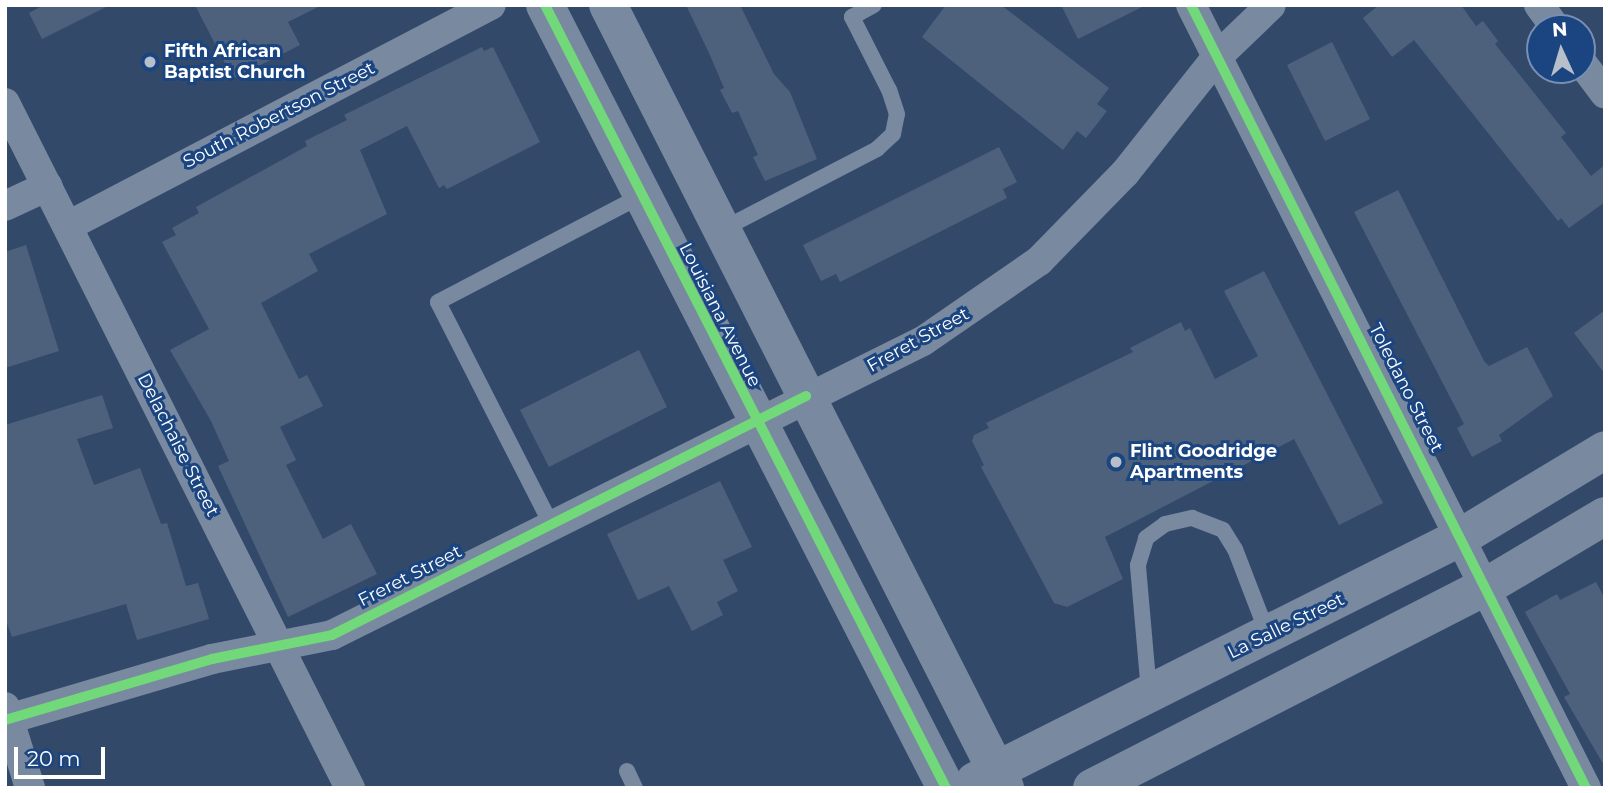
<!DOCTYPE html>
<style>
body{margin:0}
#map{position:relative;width:1610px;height:793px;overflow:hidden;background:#32496a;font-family:Montserrat,sans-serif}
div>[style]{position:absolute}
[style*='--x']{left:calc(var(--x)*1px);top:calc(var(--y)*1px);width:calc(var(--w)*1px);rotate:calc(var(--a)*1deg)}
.building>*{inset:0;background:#4e617c}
.service>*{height:16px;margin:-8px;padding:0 8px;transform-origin:8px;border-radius:8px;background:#7889a0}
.minor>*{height:30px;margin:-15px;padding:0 15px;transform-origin:15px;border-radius:15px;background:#7889a0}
.tertiary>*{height:38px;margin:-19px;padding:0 19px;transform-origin:19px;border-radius:19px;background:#7889a0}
.cycleway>*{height:10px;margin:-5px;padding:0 5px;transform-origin:5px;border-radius:5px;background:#71d979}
.dots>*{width:19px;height:19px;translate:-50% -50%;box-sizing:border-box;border:4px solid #1b4581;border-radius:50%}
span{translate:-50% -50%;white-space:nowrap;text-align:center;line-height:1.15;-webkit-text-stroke:6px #1b4581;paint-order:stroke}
.poi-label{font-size:18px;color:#fff;font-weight:700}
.left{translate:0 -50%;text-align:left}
.street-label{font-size:18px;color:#fff}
.frame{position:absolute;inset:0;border:7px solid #fff;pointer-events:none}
.north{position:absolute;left:1526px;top:14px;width:70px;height:70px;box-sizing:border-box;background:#1b4581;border:2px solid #768fb3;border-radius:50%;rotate:356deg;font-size:19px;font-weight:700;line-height:28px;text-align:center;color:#fff}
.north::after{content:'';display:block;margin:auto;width:24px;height:32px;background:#b7bfcb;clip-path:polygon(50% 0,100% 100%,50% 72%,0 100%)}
.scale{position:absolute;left:14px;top:747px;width:91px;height:32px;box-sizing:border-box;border:4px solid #fff;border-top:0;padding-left:9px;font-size:21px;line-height:24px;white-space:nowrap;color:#fff;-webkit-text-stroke:5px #1b4581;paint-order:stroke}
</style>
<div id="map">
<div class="building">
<div style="clip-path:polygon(44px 5px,110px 5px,42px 39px,29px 13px)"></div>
<div style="clip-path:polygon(195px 5px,322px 5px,288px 22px,300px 45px,233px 79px)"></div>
<div style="clip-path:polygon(686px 5px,740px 5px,774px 74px,790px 92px,817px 159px,765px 181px,753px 157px,758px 155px,738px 111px,732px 113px,720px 90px,724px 88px,709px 53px)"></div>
<div style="clip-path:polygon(946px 5px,1001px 5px,1109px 88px,1097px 104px,1107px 111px,1086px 138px,1077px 131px,1063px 150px,922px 37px)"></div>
<div style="clip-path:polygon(1061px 5px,1146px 5px,1078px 39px)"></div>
<div style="clip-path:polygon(1379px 5px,1461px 5px,1476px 26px,1483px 21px,1498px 41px,1495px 44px,1566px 133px,1561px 137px,1591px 176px,1605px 165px,1605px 202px,1569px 228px,1561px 218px,1558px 221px,1414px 40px,1392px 57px,1363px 18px)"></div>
<div style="clip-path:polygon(1332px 42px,1370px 119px,1325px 141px,1287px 65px)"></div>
<div style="clip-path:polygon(482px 47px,484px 51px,493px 47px,540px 142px,447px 189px,444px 185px,439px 188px,407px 126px,360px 150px,387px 214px,309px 254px,318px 271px,261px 303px,299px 379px,307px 375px,323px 406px,280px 427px,296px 460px,286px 465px,323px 539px,351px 524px,377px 574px,288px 617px,218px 466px,229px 461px,211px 421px,170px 350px,209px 329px,162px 242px,176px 235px,172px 228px,199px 213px,196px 207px,307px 146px,305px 141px,347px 120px,344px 115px)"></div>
<div style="clip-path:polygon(999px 147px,1017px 182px,1003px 189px,1007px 198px,840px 282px,836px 274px,821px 281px,803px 245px)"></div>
<div style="clip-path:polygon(1398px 190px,1484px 361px,1489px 366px,1527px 347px,1553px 396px,1499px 435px,1502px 441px,1472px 457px,1457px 428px,1464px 424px,1354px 212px)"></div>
<div style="clip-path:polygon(26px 245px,59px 351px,5px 368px,5px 252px)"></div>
<div style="clip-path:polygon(1264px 271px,1383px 503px,1339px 525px,1294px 439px,1105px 537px,1123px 579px,1067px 607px,1054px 603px,981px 467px,984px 465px,972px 441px,974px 435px,989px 428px,986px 423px,1133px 352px,1130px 348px,1181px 322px,1185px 331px,1190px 328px,1215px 379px,1258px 356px,1224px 291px)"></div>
<div style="clip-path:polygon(1605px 310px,1605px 374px,1574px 333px)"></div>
<div style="clip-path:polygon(639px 350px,667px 407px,549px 467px,520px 410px)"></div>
<div style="clip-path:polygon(102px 395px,113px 428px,77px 439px,94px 485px,140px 468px,161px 524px,167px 523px,186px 586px,198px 583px,209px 619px,137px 640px,126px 604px,12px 637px,5px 618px,5px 425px)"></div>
<div style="clip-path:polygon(720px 481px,752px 547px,723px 560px,738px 591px,717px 602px,723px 615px,692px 631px,669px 586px,638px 600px,607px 534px)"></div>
<div style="clip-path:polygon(1596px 582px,1605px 599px,1605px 767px,1564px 697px,1570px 694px,1525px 612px,1557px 594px,1560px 600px)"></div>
</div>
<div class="service">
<div style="--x:721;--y:230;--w:176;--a:-27.4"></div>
<div style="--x:877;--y:149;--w:22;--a:-43"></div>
<div style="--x:893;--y:134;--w:20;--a:-79"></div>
<div style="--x:897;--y:114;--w:25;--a:-108"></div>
<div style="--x:889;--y:90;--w:82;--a:-116.9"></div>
<div style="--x:852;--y:17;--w:25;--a:-29"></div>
<div style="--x:551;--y:524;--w:249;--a:-117"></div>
<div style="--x:438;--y:302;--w:229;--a:-27.6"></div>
<div style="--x:1149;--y:692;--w:127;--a:-95"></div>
<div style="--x:1138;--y:565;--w:28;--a:-73"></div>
<div style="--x:1146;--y:538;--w:24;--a:-36"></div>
<div style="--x:1165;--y:524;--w:28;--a:-13"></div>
<div style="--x:1192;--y:518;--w:33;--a:21"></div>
<div style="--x:1223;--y:530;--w:22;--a:58"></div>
<div style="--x:1235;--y:549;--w:92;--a:69"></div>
<div style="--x:627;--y:771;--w:19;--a:65"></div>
</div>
<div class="minor">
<div style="--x:1191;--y:5;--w:877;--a:63.23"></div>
<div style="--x:1539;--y:5;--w:29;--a:54"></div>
<div style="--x:1582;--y:63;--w:38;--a:53"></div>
<div style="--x:5;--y:103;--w:767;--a:63.27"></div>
<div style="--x:5;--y:206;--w:47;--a:-24.9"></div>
<div style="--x:68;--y:226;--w:477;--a:-27.6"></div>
<div style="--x:5;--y:707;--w:85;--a:72.8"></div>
<div style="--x:5;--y:720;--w:216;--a:-16.4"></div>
<div style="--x:212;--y:659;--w:122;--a:-11.3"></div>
<div style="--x:332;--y:635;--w:660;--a:-26.45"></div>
<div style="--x:923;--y:341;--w:141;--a:-34.6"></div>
<div style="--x:1039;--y:261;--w:123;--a:-45.7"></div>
<div style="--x:1125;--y:173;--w:147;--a:-51.6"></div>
<div style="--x:1216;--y:58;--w:76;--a:-43.9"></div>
</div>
<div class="tertiary">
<div style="--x:545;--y:5;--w:880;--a:62.88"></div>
<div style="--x:608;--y:5;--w:878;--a:63.11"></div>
<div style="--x:975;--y:781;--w:544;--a:-26.66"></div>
<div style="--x:1461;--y:537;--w:168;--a:-31.1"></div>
<div style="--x:1092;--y:788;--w:444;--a:-27.1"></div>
<div style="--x:1487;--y:586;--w:137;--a:-30.7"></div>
</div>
<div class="cycleway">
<div style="--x:545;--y:5;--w:880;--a:62.88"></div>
<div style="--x:1191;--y:5;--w:877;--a:63.23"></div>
<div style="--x:5;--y:720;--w:216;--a:-16.4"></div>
<div style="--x:212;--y:659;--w:122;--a:-11.3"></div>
<div style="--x:332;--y:635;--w:531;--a:-26.76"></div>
</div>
<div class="dots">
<div style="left:150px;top:62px;background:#b7bfcb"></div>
<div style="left:1116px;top:462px;background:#b7bfcb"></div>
</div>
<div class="poi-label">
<span class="left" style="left:164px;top:62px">Fifth African<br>Baptist Church</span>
<span class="left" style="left:1130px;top:462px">Flint Goodridge<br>Apartments</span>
</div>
<div class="street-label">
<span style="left:279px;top:115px;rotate:-27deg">South Robertson Street</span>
<span style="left:720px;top:315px;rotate:63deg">Louisiana Avenue</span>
<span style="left:918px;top:340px;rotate:-29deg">Freret Street</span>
<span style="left:1406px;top:388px;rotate:63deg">Toledano Street</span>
<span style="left:178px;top:445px;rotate:63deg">Delachaise Street</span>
<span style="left:410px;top:576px;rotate:-27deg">Freret Street</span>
<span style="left:1286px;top:626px;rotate:-26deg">La Salle Street</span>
</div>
<div class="frame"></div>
<div class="north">N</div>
<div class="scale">20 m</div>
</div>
